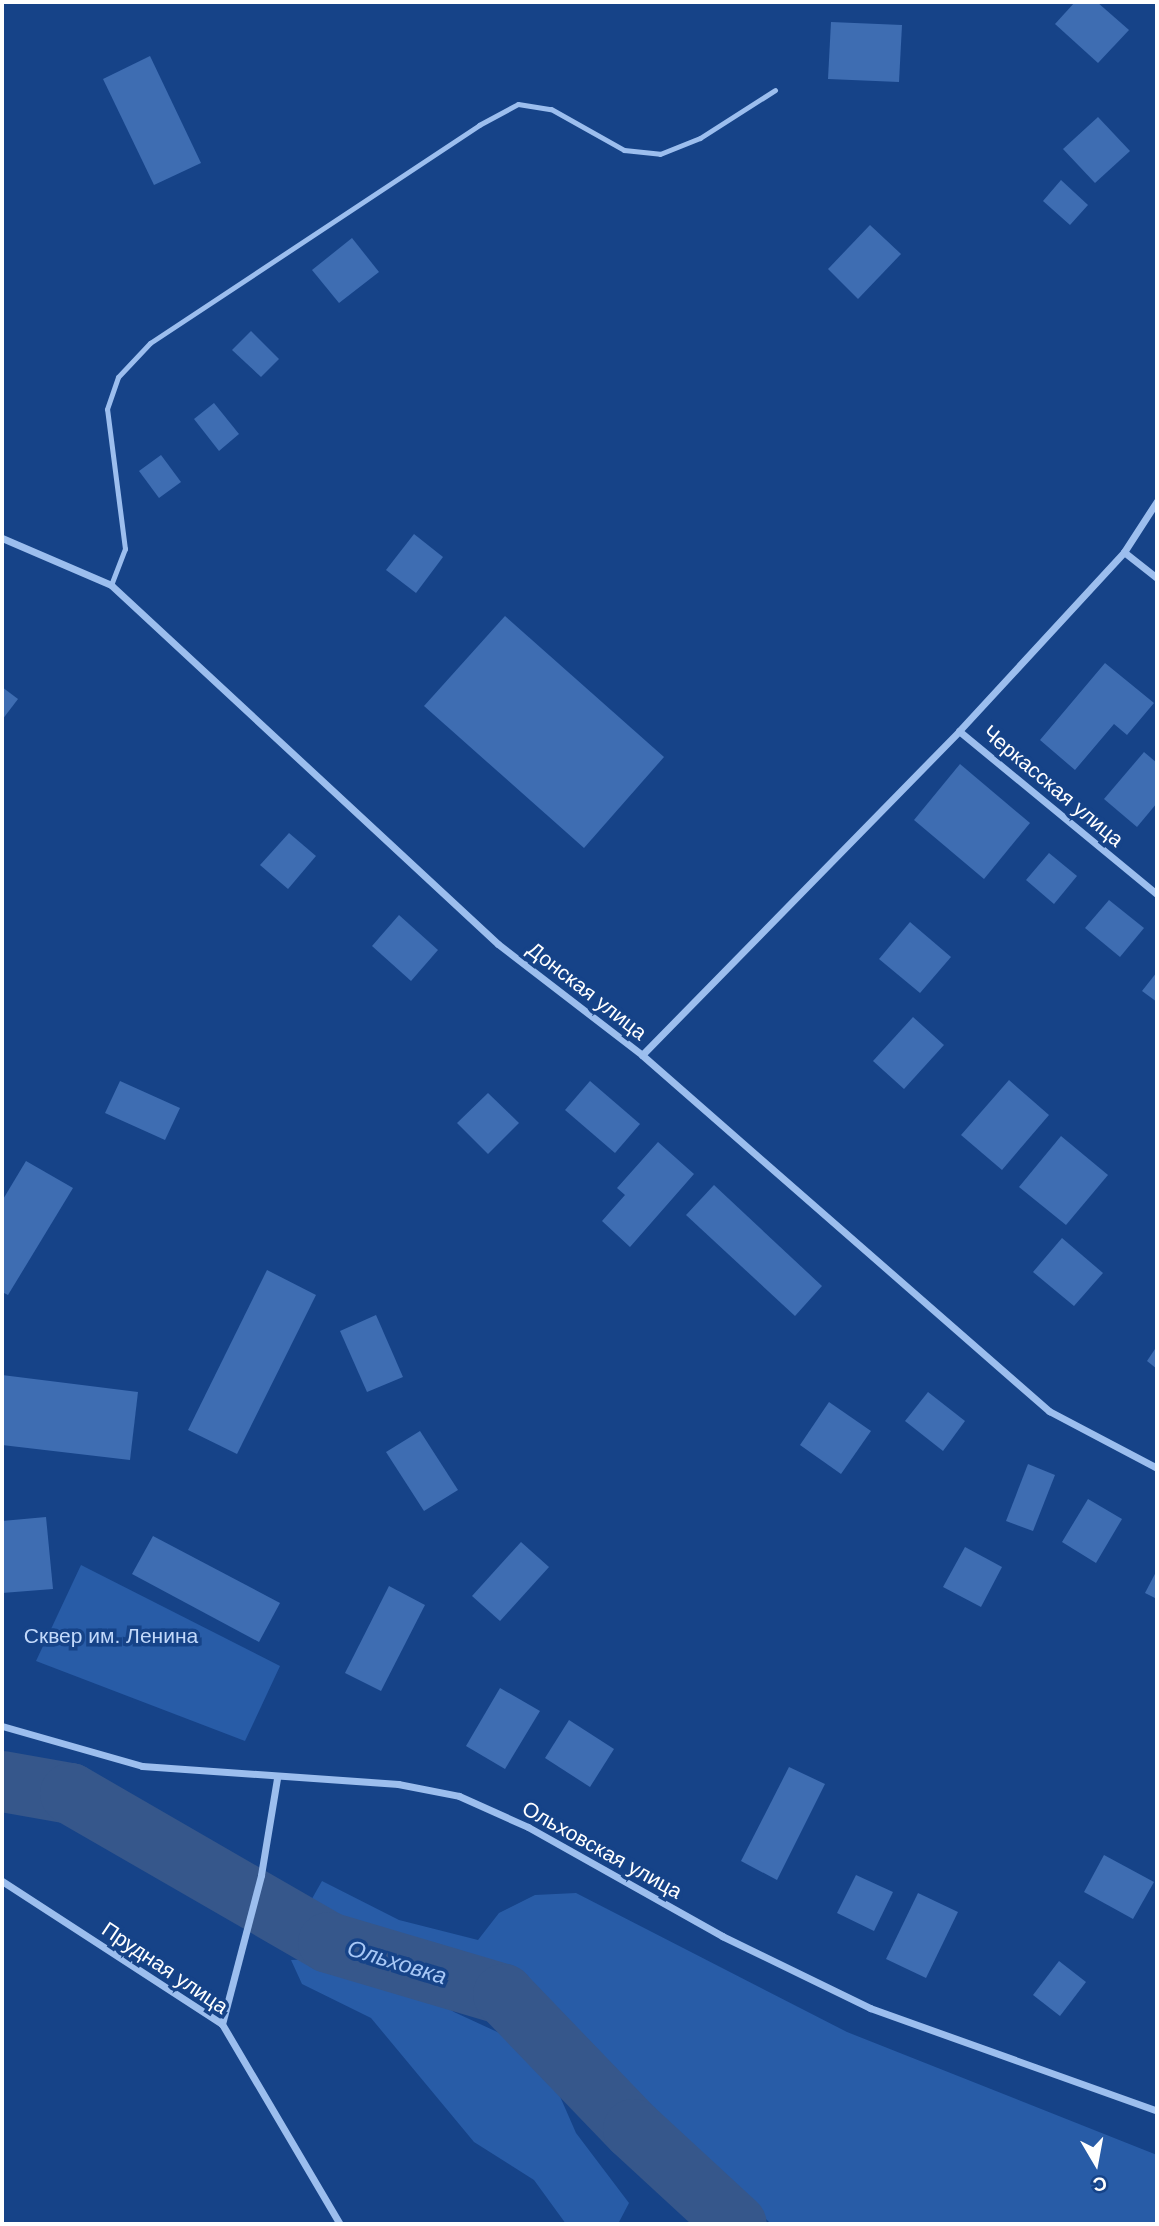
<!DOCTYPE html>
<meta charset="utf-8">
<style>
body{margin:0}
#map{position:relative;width:1159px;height:2226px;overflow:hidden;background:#164388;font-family:Arial,sans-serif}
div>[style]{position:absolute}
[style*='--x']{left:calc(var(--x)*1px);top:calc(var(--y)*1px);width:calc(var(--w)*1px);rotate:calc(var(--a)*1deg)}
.green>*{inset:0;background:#285ca7}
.river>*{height:61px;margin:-30.5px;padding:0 30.5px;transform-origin:30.5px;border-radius:30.5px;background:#36578b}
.building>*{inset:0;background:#3e6db2}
.service>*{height:5px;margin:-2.5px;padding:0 2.5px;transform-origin:2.5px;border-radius:2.5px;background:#9cbeee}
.minor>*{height:7px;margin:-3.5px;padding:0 3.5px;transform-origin:3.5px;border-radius:3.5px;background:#9cbeee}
span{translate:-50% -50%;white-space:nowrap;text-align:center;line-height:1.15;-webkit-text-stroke:7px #164388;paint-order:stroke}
.street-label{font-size:21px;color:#fff}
.park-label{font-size:21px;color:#c2d9fb}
.water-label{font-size:23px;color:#a8c8f6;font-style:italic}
.frame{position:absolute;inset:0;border:4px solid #fff;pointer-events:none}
.north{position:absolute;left:1061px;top:2128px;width:70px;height:70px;-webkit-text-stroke:5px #164388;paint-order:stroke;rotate:170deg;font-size:19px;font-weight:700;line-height:28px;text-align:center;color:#fff}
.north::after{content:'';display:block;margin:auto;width:24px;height:32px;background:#fff;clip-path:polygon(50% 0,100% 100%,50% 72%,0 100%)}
</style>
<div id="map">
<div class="green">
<div style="clip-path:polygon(81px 1565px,280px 1666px,245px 1741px,36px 1661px)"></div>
<div style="clip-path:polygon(322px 1881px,399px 1920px,478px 1940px,499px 1913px,535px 1895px,576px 1893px,847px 2032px,1157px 2155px,1157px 2224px,771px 2224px,694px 2146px,633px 2098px,533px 1991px,305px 1911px)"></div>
<div style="clip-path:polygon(320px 1959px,363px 1976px,411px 1983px,454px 2012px,506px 2036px,555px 2085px,576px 2133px,629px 2203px,618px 2224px,566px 2224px,534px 2180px,474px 2142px,371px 2018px,302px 1984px,291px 1960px)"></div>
</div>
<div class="river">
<div style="--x:2;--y:1781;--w:69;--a:10"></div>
<div style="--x:70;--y:1793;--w:298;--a:30"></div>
<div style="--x:328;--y:1942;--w:183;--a:16.5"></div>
<div style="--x:503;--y:1994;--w:187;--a:46.1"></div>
<div style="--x:633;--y:2129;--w:140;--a:42.7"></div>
</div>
<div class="building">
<div style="clip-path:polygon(1075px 2px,1097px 2px,1129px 30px,1098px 63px,1055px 24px)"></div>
<div style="clip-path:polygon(831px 22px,902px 25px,899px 82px,828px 79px)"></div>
<div style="clip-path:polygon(150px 56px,201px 163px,154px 185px,103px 79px)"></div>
<div style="clip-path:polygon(1098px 117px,1130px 151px,1095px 183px,1063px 149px)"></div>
<div style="clip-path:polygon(1061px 180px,1088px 205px,1070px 225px,1043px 201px)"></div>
<div style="clip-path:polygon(870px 225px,901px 254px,858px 299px,828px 269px)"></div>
<div style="clip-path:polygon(352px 238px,379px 272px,339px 303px,312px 270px)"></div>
<div style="clip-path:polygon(251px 331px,279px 359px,261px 377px,232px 350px)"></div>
<div style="clip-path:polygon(214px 403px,239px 434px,219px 451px,194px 419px)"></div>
<div style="clip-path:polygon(161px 455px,181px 482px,159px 498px,139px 471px)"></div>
<div style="clip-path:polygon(414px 534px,443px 557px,416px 593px,386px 570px)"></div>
<div style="clip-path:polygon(505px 616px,664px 757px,584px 848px,424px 706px)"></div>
<div style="clip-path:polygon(1105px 663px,1154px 703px,1127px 735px,1114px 724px,1075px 770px,1040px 740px)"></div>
<div style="clip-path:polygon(2px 687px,18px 699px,2px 720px)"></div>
<div style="clip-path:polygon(1144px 752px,1157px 763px,1157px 803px,1137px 827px,1104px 799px)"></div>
<div style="clip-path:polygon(960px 764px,1030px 823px,984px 879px,914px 820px)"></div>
<div style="clip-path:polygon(289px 833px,316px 856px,288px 889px,260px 865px)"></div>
<div style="clip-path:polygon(1049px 853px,1077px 876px,1054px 904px,1026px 880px)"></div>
<div style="clip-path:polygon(1109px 900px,1144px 928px,1120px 957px,1085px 928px)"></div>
<div style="clip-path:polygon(399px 915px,438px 950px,411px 981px,372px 946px)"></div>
<div style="clip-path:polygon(910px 922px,951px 957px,920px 993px,879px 959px)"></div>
<div style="clip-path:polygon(1157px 972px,1157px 1002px,1142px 991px)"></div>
<div style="clip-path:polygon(913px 1017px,944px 1045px,904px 1089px,873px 1061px)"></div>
<div style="clip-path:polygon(1009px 1080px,1049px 1115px,1002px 1170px,961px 1135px)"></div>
<div style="clip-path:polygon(120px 1081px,180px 1108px,165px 1140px,105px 1113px)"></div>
<div style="clip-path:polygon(590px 1081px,640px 1124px,615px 1153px,565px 1110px)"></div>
<div style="clip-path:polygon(488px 1093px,519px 1123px,488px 1154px,457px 1123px)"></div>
<div style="clip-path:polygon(1061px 1136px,1108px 1175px,1066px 1225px,1019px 1187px)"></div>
<div style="clip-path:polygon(658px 1142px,694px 1174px,630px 1247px,602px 1221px,625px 1195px,617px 1188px)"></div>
<div style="clip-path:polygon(26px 1161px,73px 1188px,8px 1295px,2px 1292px,2px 1201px)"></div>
<div style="clip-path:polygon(714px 1185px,822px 1286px,795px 1316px,686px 1215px)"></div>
<div style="clip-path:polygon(1062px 1238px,1103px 1273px,1074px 1306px,1033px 1272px)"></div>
<div style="clip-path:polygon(267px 1270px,316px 1295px,237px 1454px,188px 1430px)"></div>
<div style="clip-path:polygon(376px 1315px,403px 1377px,367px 1392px,340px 1331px)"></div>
<div style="clip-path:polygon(1157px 1346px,1157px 1369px,1147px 1361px)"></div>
<div style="clip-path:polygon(2px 1375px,138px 1392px,130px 1460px,2px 1445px)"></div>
<div style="clip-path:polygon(928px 1392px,965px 1421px,943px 1451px,905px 1421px)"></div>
<div style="clip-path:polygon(829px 1402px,871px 1431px,841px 1474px,800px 1445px)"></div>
<div style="clip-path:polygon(420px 1431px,458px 1490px,424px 1511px,386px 1452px)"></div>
<div style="clip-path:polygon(1028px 1464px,1055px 1475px,1033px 1531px,1006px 1521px)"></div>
<div style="clip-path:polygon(1088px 1499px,1122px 1519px,1096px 1563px,1062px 1542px)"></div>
<div style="clip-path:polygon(46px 1517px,53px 1589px,2px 1593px,2px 1521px)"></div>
<div style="clip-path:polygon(153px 1536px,280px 1603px,259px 1642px,132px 1574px)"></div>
<div style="clip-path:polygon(521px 1542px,549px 1567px,500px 1621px,472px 1596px)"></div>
<div style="clip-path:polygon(965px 1547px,1002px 1567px,981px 1607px,943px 1587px)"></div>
<div style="clip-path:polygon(1157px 1570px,1157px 1599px,1145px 1593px)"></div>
<div style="clip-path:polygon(389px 1586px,425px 1605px,381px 1691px,345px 1673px)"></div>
<div style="clip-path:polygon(500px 1688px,540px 1711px,505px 1769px,466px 1746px)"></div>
<div style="clip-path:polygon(569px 1720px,614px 1749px,590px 1787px,545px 1758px)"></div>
<div style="clip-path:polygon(789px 1767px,825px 1784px,777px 1880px,741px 1861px)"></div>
<div style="clip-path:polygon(1104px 1855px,1154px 1882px,1133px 1919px,1084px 1892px)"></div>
<div style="clip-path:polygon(856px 1875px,893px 1892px,874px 1931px,837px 1913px)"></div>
<div style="clip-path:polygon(918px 1893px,958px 1912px,926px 1978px,886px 1959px)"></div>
<div style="clip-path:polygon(1059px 1961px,1086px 1982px,1060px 2016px,1033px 1995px)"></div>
</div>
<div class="service">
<div style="--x:111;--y:585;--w:39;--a:-69"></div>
<div style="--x:125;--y:549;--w:141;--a:-97.3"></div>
<div style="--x:107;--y:409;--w:34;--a:-71"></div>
<div style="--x:118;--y:377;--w:47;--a:-46.7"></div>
<div style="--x:150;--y:343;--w:395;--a:-33.5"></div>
<div style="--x:479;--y:125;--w:44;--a:-28.3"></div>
<div style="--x:518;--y:104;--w:33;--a:9"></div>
<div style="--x:551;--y:109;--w:84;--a:29.3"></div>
<div style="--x:624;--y:150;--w:36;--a:6"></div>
<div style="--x:660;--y:154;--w:43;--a:-21.8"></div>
<div style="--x:700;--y:138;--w:89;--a:-32.6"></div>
</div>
<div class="minor">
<div style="--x:2;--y:538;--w:119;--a:23.3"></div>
<div style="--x:111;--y:585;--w:528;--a:42.85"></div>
<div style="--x:498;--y:944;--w:182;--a:37.6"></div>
<div style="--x:642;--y:1055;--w:541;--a:41.18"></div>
<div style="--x:1049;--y:1411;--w:122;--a:27.8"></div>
<div style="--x:1124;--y:552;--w:42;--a:38.2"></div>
<div style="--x:959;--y:731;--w:256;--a:39.5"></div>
<div style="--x:642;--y:1055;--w:453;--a:-45.6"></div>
<div style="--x:959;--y:731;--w:243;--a:-47.3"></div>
<div style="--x:1124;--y:552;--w:61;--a:-57.1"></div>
<div style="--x:2;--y:1726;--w:146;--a:15.9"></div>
<div style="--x:142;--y:1766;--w:257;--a:4"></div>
<div style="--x:398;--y:1784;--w:62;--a:11.1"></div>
<div style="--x:459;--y:1796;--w:76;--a:24.2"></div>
<div style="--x:528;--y:1827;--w:223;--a:29.3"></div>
<div style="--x:722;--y:1936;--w:165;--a:25.9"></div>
<div style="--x:870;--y:2008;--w:305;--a:19.7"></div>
<div style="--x:2;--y:1881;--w:262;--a:33"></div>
<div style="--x:222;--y:2024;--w:232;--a:59.5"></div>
<div style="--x:222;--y:2024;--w:154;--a:-75.3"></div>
<div style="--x:261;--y:1875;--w:98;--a:-80.6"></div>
</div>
<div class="street-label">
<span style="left:1053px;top:786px;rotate:40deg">Черкасская улица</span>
<span style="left:587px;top:991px;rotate:38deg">Донская улица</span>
<span style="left:602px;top:1850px;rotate:29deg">Ольховская улица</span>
<span style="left:165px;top:1968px;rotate:34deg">Прудная улица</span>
</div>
<div class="park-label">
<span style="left:111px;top:1636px">Сквер им. Ленина</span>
</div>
<div class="water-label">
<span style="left:397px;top:1962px;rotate:17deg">Ольховка</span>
</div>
<div class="frame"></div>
<div class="north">С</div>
</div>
